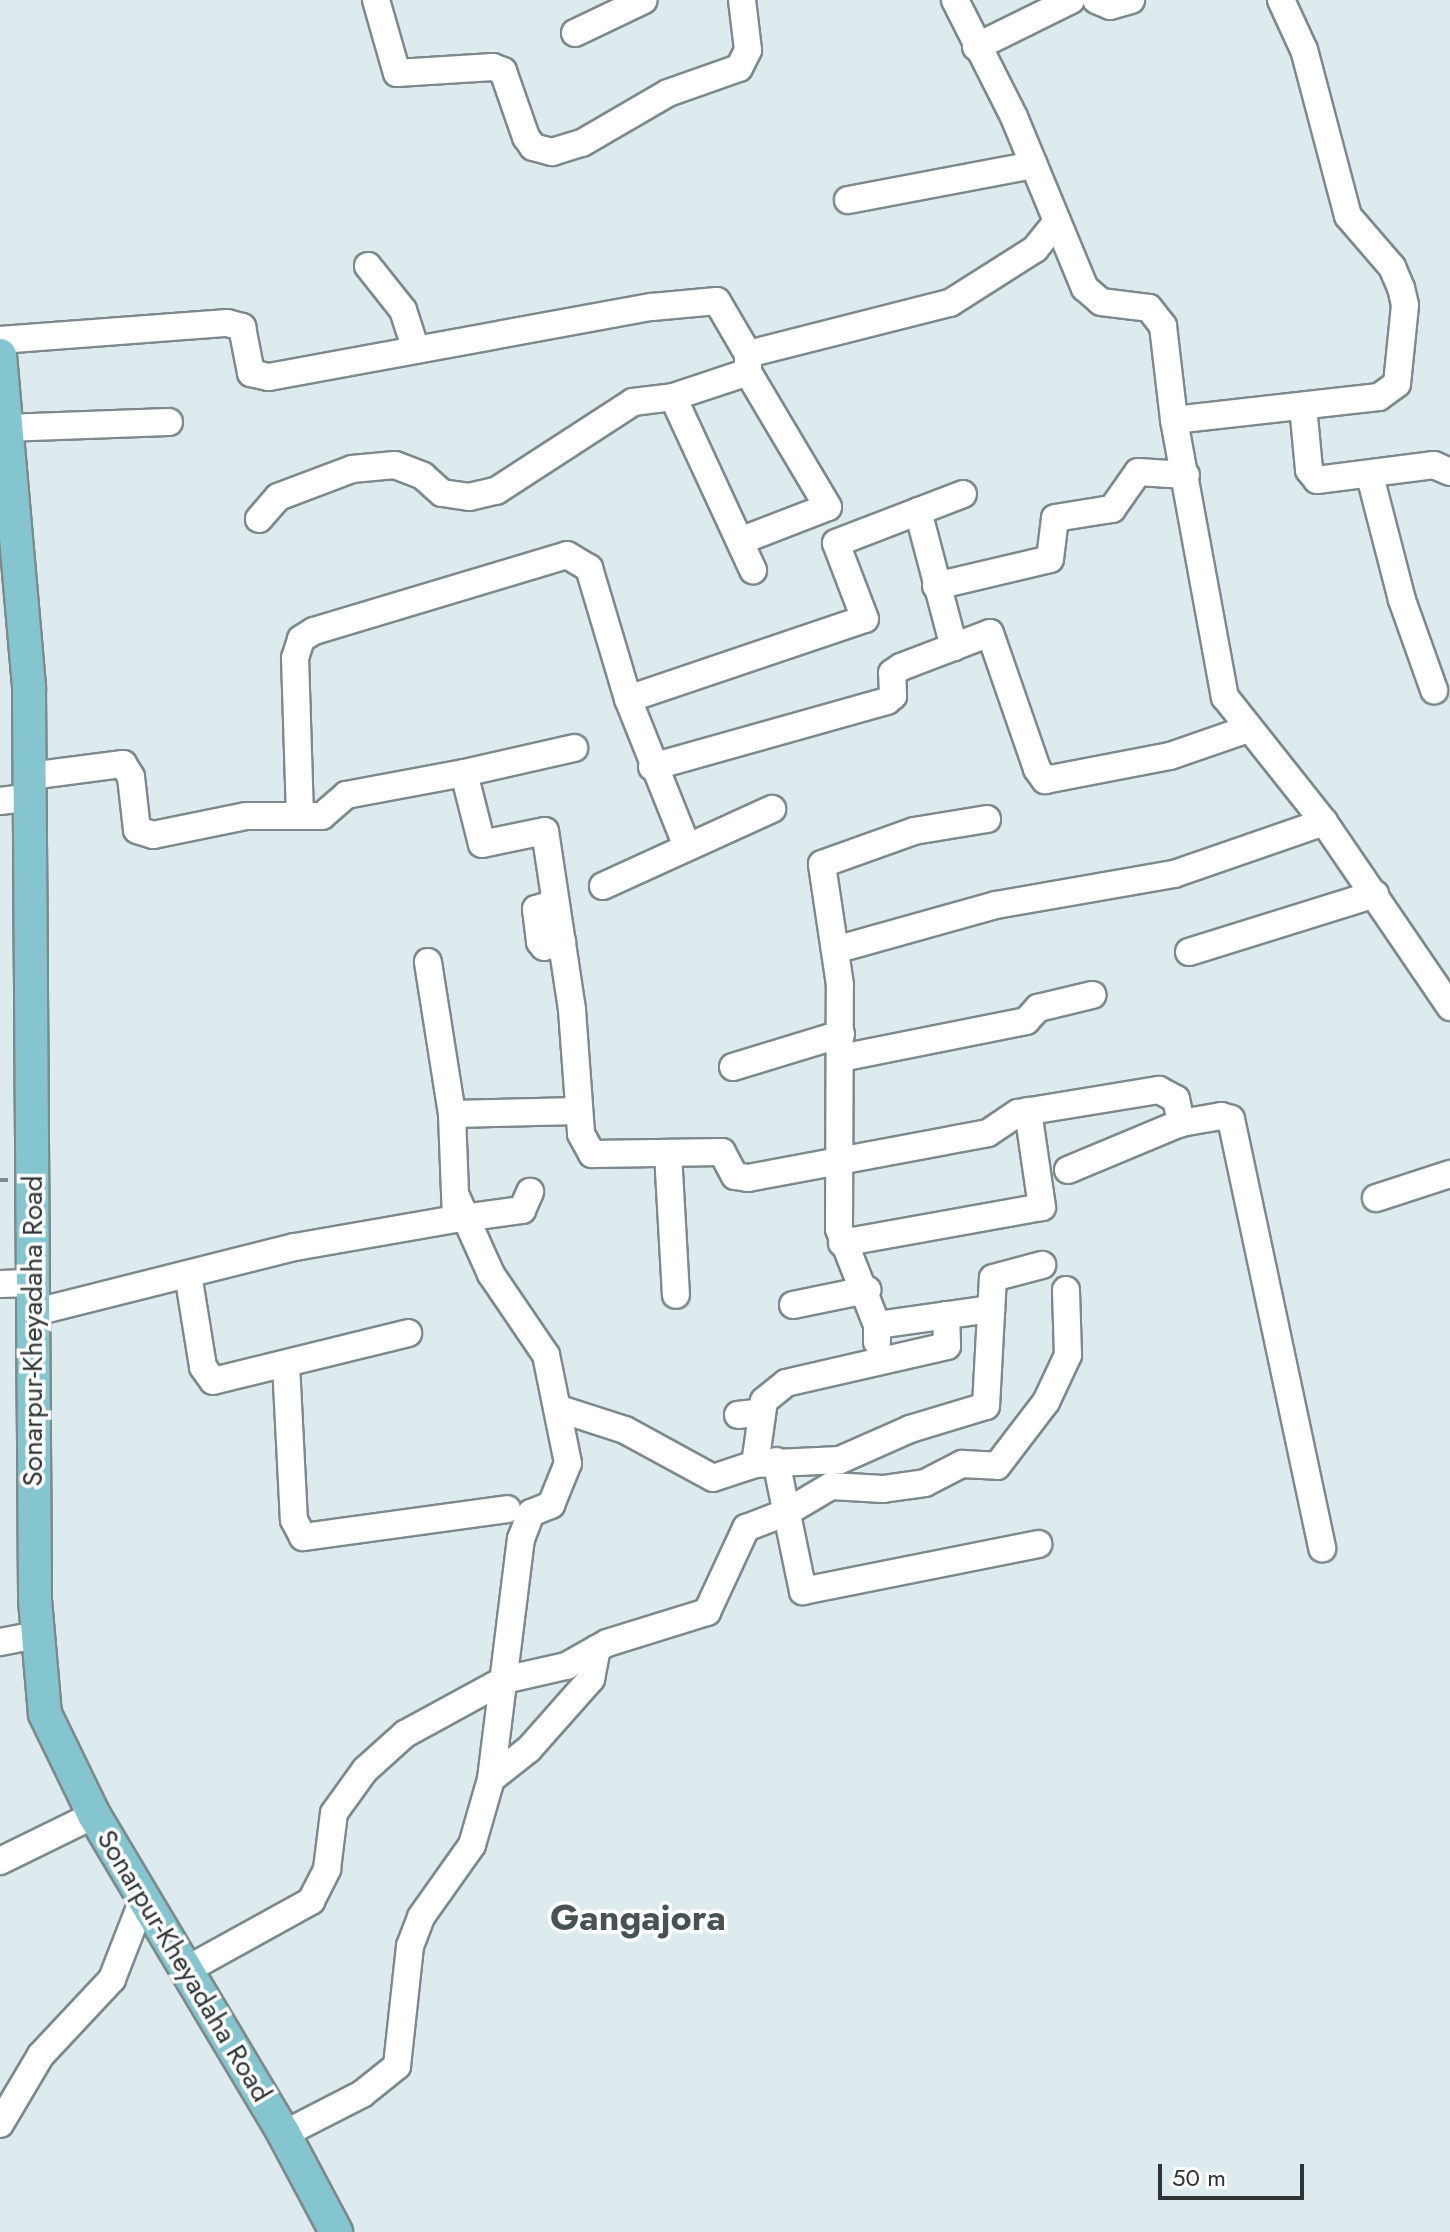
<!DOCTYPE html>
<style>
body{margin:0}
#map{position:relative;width:1450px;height:2232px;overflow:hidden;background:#deebee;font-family:Jost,sans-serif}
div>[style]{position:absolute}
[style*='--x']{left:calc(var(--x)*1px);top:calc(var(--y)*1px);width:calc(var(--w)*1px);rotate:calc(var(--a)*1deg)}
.path>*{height:4px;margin-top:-2px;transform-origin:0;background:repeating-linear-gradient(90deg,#80898b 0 8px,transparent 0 12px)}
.roads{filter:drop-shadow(2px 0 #7d898b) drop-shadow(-2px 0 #7d898b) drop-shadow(0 2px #7d898b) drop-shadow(0 -2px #7d898b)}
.minor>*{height:26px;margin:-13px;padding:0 13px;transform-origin:13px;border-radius:13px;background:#fff}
.major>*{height:32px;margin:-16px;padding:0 16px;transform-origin:16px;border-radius:16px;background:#84c5d0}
span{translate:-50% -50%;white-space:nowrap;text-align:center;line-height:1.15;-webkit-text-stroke:7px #fff;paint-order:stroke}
.street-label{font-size:28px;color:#2f3435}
.district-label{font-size:36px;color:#475254;font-weight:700}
.scale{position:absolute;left:1158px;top:2164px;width:146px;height:36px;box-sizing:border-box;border:4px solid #2f3435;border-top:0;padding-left:10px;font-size:24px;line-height:28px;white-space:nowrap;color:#2f3435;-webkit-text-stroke:6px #fff;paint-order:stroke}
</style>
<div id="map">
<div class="path">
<div style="--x:0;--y:1180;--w:10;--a:0"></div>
</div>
<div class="roads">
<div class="minor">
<div style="--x:376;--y:0;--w:76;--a:74"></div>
<div style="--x:397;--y:73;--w:96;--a:-3.6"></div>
<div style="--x:493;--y:67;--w:11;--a:22"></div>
<div style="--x:503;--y:71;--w:70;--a:70.8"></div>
<div style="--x:526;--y:137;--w:12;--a:55"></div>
<div style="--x:533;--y:147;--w:20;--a:15"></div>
<div style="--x:552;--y:152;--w:31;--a:-17"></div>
<div style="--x:582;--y:143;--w:99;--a:-30.2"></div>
<div style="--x:668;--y:93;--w:75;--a:-19.4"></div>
<div style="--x:739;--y:68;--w:20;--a:-63"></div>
<div style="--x:748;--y:50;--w:50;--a:-96.8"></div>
<div style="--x:955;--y:0;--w:131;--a:63.2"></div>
<div style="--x:1014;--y:117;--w:185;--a:67.5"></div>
<div style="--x:1085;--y:288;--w:21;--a:41"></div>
<div style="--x:1101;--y:302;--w:48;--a:7.1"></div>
<div style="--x:1149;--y:308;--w:23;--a:52"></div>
<div style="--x:1163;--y:326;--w:95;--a:83.3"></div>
<div style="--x:1174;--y:420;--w:282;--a:79.6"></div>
<div style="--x:1225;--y:697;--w:159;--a:51.6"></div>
<div style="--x:1324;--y:822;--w:224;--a:55.7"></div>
<div style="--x:1096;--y:0;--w:15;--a:23"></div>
<div style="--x:1110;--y:6;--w:22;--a:-16"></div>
<div style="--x:575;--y:33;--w:76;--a:-25.6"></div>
<div style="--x:976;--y:47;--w:106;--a:-26.3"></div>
<div style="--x:848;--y:200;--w:189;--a:-10.7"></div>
<div style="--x:368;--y:266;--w:56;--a:51.5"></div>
<div style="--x:403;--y:310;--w:42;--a:72"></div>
<div style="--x:0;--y:340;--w:228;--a:-4.3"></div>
<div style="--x:227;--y:323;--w:16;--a:15"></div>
<div style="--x:242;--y:327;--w:47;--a:78.9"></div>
<div style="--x:251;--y:373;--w:18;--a:13"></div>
<div style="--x:269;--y:377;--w:389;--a:-10.4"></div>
<div style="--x:652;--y:307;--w:65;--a:-5.3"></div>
<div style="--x:717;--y:301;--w:61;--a:59.7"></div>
<div style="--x:748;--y:354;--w:208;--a:-14.2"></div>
<div style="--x:950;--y:303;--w:101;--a:-32.4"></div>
<div style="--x:1035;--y:249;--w:35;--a:-51"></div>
<div style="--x:673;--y:397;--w:191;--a:65.2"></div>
<div style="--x:1303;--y:406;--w:64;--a:84.6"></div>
<div style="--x:1309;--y:470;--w:13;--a:51"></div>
<div style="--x:1317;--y:480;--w:118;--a:-7.3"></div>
<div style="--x:1434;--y:465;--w:17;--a:24"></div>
<div style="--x:1174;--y:420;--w:206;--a:-6.4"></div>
<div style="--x:1379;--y:397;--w:22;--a:-36"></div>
<div style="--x:1397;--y:384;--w:79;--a:-84.2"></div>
<div style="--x:1405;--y:305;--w:17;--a:-103"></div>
<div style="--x:1401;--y:288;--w:23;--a:-113"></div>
<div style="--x:1392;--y:267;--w:67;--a:-130.8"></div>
<div style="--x:1348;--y:216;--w:172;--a:-104.8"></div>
<div style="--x:1304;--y:50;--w:55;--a:-114.7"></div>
<div style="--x:6;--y:428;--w:163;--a:-2.1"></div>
<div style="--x:1370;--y:476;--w:128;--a:75.5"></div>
<div style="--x:1402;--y:600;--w:96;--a:70.4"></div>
<div style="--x:918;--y:511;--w:141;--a:75.2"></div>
<div style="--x:259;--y:519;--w:29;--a:-49"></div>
<div style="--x:278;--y:497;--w:79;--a:-20.7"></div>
<div style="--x:352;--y:469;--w:43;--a:-5.3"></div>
<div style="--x:395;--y:465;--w:30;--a:21"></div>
<div style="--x:423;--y:476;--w:25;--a:42"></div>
<div style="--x:442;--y:493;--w:27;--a:8"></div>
<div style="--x:469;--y:497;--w:28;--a:-13"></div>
<div style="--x:496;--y:491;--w:163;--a:-33"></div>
<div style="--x:633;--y:402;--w:40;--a:-7.1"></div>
<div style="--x:673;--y:397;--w:79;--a:-18.4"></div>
<div style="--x:740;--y:541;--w:94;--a:-21.1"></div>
<div style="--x:828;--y:507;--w:157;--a:-120.7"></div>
<div style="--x:748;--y:372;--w:18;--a:-90"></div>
<div style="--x:936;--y:586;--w:117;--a:-13.3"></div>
<div style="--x:1050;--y:559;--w:41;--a:-83"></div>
<div style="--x:1055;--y:518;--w:58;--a:-9"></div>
<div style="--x:1112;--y:509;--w:45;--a:-54.9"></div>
<div style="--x:1138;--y:472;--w:48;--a:3.6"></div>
<div style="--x:628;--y:699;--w:250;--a:-18.7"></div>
<div style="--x:865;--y:619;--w:81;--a:-110.9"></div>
<div style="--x:836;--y:543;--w:136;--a:-21.1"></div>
<div style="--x:652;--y:767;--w:244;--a:-15.7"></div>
<div style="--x:887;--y:701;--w:8;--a:-40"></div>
<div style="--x:893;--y:696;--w:23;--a:-92"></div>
<div style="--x:892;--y:673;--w:11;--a:-34"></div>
<div style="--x:901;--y:667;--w:95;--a:-20.9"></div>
<div style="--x:990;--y:633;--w:144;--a:70.9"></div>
<div style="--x:1037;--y:769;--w:14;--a:54"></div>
<div style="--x:1045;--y:780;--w:127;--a:-10.9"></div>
<div style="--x:1170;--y:756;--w:83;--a:-19.1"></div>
<div style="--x:464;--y:773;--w:113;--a:-12.8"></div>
<div style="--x:30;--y:776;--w:94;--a:-7.4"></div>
<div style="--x:123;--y:764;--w:15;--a:58"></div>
<div style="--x:131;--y:777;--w:53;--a:83.5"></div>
<div style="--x:137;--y:830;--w:17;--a:17"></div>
<div style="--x:153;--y:835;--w:95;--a:-11.5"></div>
<div style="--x:246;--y:816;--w:76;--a:0"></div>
<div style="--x:322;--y:816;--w:32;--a:-41"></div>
<div style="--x:346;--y:795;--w:120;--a:-10.6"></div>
<div style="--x:464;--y:773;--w:73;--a:75.8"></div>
<div style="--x:482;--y:844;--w:64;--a:-11.7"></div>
<div style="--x:545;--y:831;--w:181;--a:81.4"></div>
<div style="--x:572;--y:1010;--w:124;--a:85.8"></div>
<div style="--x:581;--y:1134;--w:23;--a:61"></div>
<div style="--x:592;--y:1154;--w:130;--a:-0.9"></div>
<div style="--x:722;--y:1152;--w:27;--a:62"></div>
<div style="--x:735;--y:1176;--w:13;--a:9"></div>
<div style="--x:748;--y:1178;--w:244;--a:-10.6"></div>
<div style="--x:988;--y:1133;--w:36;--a:-34"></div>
<div style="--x:1018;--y:1113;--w:143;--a:-9.3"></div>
<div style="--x:1159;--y:1090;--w:19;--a:28"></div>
<div style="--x:1176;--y:1099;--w:25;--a:78"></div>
<div style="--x:0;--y:801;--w:31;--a:-7"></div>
<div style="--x:300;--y:816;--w:158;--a:-91.8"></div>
<div style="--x:295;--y:658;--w:20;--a:-72"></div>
<div style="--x:301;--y:639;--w:15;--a:-32"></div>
<div style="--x:314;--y:631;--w:264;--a:-16.7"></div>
<div style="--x:567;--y:555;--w:26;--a:31"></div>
<div style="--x:589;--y:568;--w:137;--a:73.4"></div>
<div style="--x:628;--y:699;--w:156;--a:68.2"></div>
<div style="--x:603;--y:886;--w:186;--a:-24.5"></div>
<div style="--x:555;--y:903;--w:20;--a:162"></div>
<div style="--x:536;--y:909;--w:33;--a:83"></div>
<div style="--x:540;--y:942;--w:6;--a:51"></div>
<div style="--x:544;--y:947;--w:19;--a:-16"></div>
<div style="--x:835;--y:950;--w:167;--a:-15.6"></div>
<div style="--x:996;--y:905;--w:181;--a:-9.9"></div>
<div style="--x:1174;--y:874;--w:159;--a:-19.1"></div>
<div style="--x:1189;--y:952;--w:195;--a:-17.3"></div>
<div style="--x:841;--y:1058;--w:189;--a:-11.3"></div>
<div style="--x:1026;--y:1021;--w:18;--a:-47"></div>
<div style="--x:1038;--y:1008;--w:56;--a:-13.5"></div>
<div style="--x:733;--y:1067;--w:113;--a:-17"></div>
<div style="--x:452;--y:1114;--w:126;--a:-1.4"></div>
<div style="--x:668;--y:1153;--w:142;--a:86.8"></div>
<div style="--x:1068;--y:1170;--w:122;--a:-22.6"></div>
<div style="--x:1181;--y:1123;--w:41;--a:-9.9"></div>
<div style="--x:1221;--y:1116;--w:10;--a:17"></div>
<div style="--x:1231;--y:1119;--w:439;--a:78"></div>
<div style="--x:1376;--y:1198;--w:78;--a:-18"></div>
<div style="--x:456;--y:1219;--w:67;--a:-7.8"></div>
<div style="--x:522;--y:1210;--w:20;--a:-66"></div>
<div style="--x:842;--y:1243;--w:203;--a:-10.2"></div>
<div style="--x:1042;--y:1207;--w:97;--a:-98.3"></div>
<div style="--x:188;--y:1274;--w:94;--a:80.8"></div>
<div style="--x:203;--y:1367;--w:17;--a:54"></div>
<div style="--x:213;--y:1381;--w:201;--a:-13.8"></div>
<div style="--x:0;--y:1284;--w:32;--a:-2"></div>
<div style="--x:793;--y:1305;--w:76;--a:-11.5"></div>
<div style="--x:32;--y:1313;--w:271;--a:-14.1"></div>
<div style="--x:295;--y:1247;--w:163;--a:-9.9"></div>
<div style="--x:456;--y:1219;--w:105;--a:-92.2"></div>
<div style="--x:452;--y:1114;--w:154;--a:-99"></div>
<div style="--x:946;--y:1315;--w:31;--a:88"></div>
<div style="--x:947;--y:1346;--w:165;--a:167.1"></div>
<div style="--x:786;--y:1383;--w:28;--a:141"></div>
<div style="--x:764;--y:1401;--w:64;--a:98.1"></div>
<div style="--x:755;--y:1464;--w:85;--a:-2.7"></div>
<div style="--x:840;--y:1460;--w:77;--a:-23.9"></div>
<div style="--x:910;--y:1429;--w:79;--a:-16.8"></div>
<div style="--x:986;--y:1406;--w:128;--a:-86.9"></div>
<div style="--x:993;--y:1278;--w:51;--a:-14.9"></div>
<div style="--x:877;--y:1325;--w:103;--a:-111.6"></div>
<div style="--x:839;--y:1229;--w:244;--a:-89.8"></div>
<div style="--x:840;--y:985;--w:122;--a:-98.5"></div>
<div style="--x:822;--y:864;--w:98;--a:-19.7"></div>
<div style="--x:914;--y:831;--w:74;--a:-9.3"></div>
<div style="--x:877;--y:1342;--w:17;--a:-90"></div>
<div style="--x:877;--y:1325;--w:115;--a:-8"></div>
<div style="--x:286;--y:1364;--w:156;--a:87.1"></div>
<div style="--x:294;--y:1520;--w:19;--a:62"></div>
<div style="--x:303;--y:1537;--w:206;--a:-7.8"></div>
<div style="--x:557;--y:1408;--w:71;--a:17.9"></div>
<div style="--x:625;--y:1430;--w:100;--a:28.6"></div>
<div style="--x:713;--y:1478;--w:44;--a:-18.4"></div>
<div style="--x:738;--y:1415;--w:24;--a:-7"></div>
<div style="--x:776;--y:1461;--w:133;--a:78.3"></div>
<div style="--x:803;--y:1591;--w:240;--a:-11.3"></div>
<div style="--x:0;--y:1642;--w:37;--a:-11"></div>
<div style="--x:491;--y:1779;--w:48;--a:-38.3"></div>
<div style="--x:529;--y:1749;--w:94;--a:-48.5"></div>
<div style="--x:591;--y:1679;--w:31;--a:-79"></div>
<div style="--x:0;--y:1861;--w:105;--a:-26.1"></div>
<div style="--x:188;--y:1969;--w:141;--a:-28.9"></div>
<div style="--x:311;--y:1901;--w:36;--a:-63"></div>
<div style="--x:327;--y:1869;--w:56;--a:-82.9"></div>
<div style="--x:334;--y:1813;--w:53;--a:-54.2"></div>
<div style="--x:365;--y:1770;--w:54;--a:-42"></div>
<div style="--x:405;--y:1734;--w:113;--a:-28.6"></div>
<div style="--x:504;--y:1680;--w:64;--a:-12.7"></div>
<div style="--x:566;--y:1666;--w:47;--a:-29.3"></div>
<div style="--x:607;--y:1643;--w:105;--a:-17.2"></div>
<div style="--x:707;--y:1612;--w:93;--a:-65.1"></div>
<div style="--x:746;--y:1528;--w:44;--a:-21.3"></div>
<div style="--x:787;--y:1512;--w:51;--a:-30.6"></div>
<div style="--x:831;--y:1486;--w:52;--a:3.3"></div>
<div style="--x:883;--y:1489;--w:42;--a:-8.1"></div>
<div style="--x:925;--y:1483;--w:42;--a:-27.2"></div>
<div style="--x:962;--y:1464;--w:35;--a:3"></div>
<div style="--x:997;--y:1466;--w:81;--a:-52.6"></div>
<div style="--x:1046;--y:1402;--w:52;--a:-64.9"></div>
<div style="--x:1068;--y:1355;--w:65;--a:-91.8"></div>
<div style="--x:0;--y:2124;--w:80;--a:-59.3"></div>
<div style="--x:41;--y:2055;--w:104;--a:-46.9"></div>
<div style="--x:112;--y:1979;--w:88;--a:-68.7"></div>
<div style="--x:284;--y:2134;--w:88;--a:-27.1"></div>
<div style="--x:362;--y:2094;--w:45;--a:-38.7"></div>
<div style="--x:397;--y:2066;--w:121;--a:-83.8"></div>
<div style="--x:410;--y:1946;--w:31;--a:-69"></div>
<div style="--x:421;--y:1917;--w:88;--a:-54.7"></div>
<div style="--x:472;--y:1845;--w:69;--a:-73.9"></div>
<div style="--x:491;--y:1779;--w:242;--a:-82.9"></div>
<div style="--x:521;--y:1539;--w:28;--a:-69"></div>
<div style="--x:531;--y:1513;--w:22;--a:-22"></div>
<div style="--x:551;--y:1505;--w:45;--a:-68"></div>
<div style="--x:568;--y:1463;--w:110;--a:-101.5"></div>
<div style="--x:546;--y:1355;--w:98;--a:-124.2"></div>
<div style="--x:491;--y:1274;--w:85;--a:-114.2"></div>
</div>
<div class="major">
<div style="--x:0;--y:355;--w:334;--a:85"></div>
<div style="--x:29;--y:688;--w:912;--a:89.62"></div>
<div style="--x:35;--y:1600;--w:114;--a:85"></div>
<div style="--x:45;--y:1714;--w:112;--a:64.1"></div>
<div style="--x:94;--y:1815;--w:371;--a:59.2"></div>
<div style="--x:284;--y:2134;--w:111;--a:62"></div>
</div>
</div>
<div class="street-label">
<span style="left:33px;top:1331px;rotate:-90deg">Sonarpur-Kheyadaha Road</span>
<span style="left:184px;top:1966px;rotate:59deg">Sonarpur-Kheyadaha Road</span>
</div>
<div class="district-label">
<span style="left:638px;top:1918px">Gangajora</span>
</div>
<div class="scale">50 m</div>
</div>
